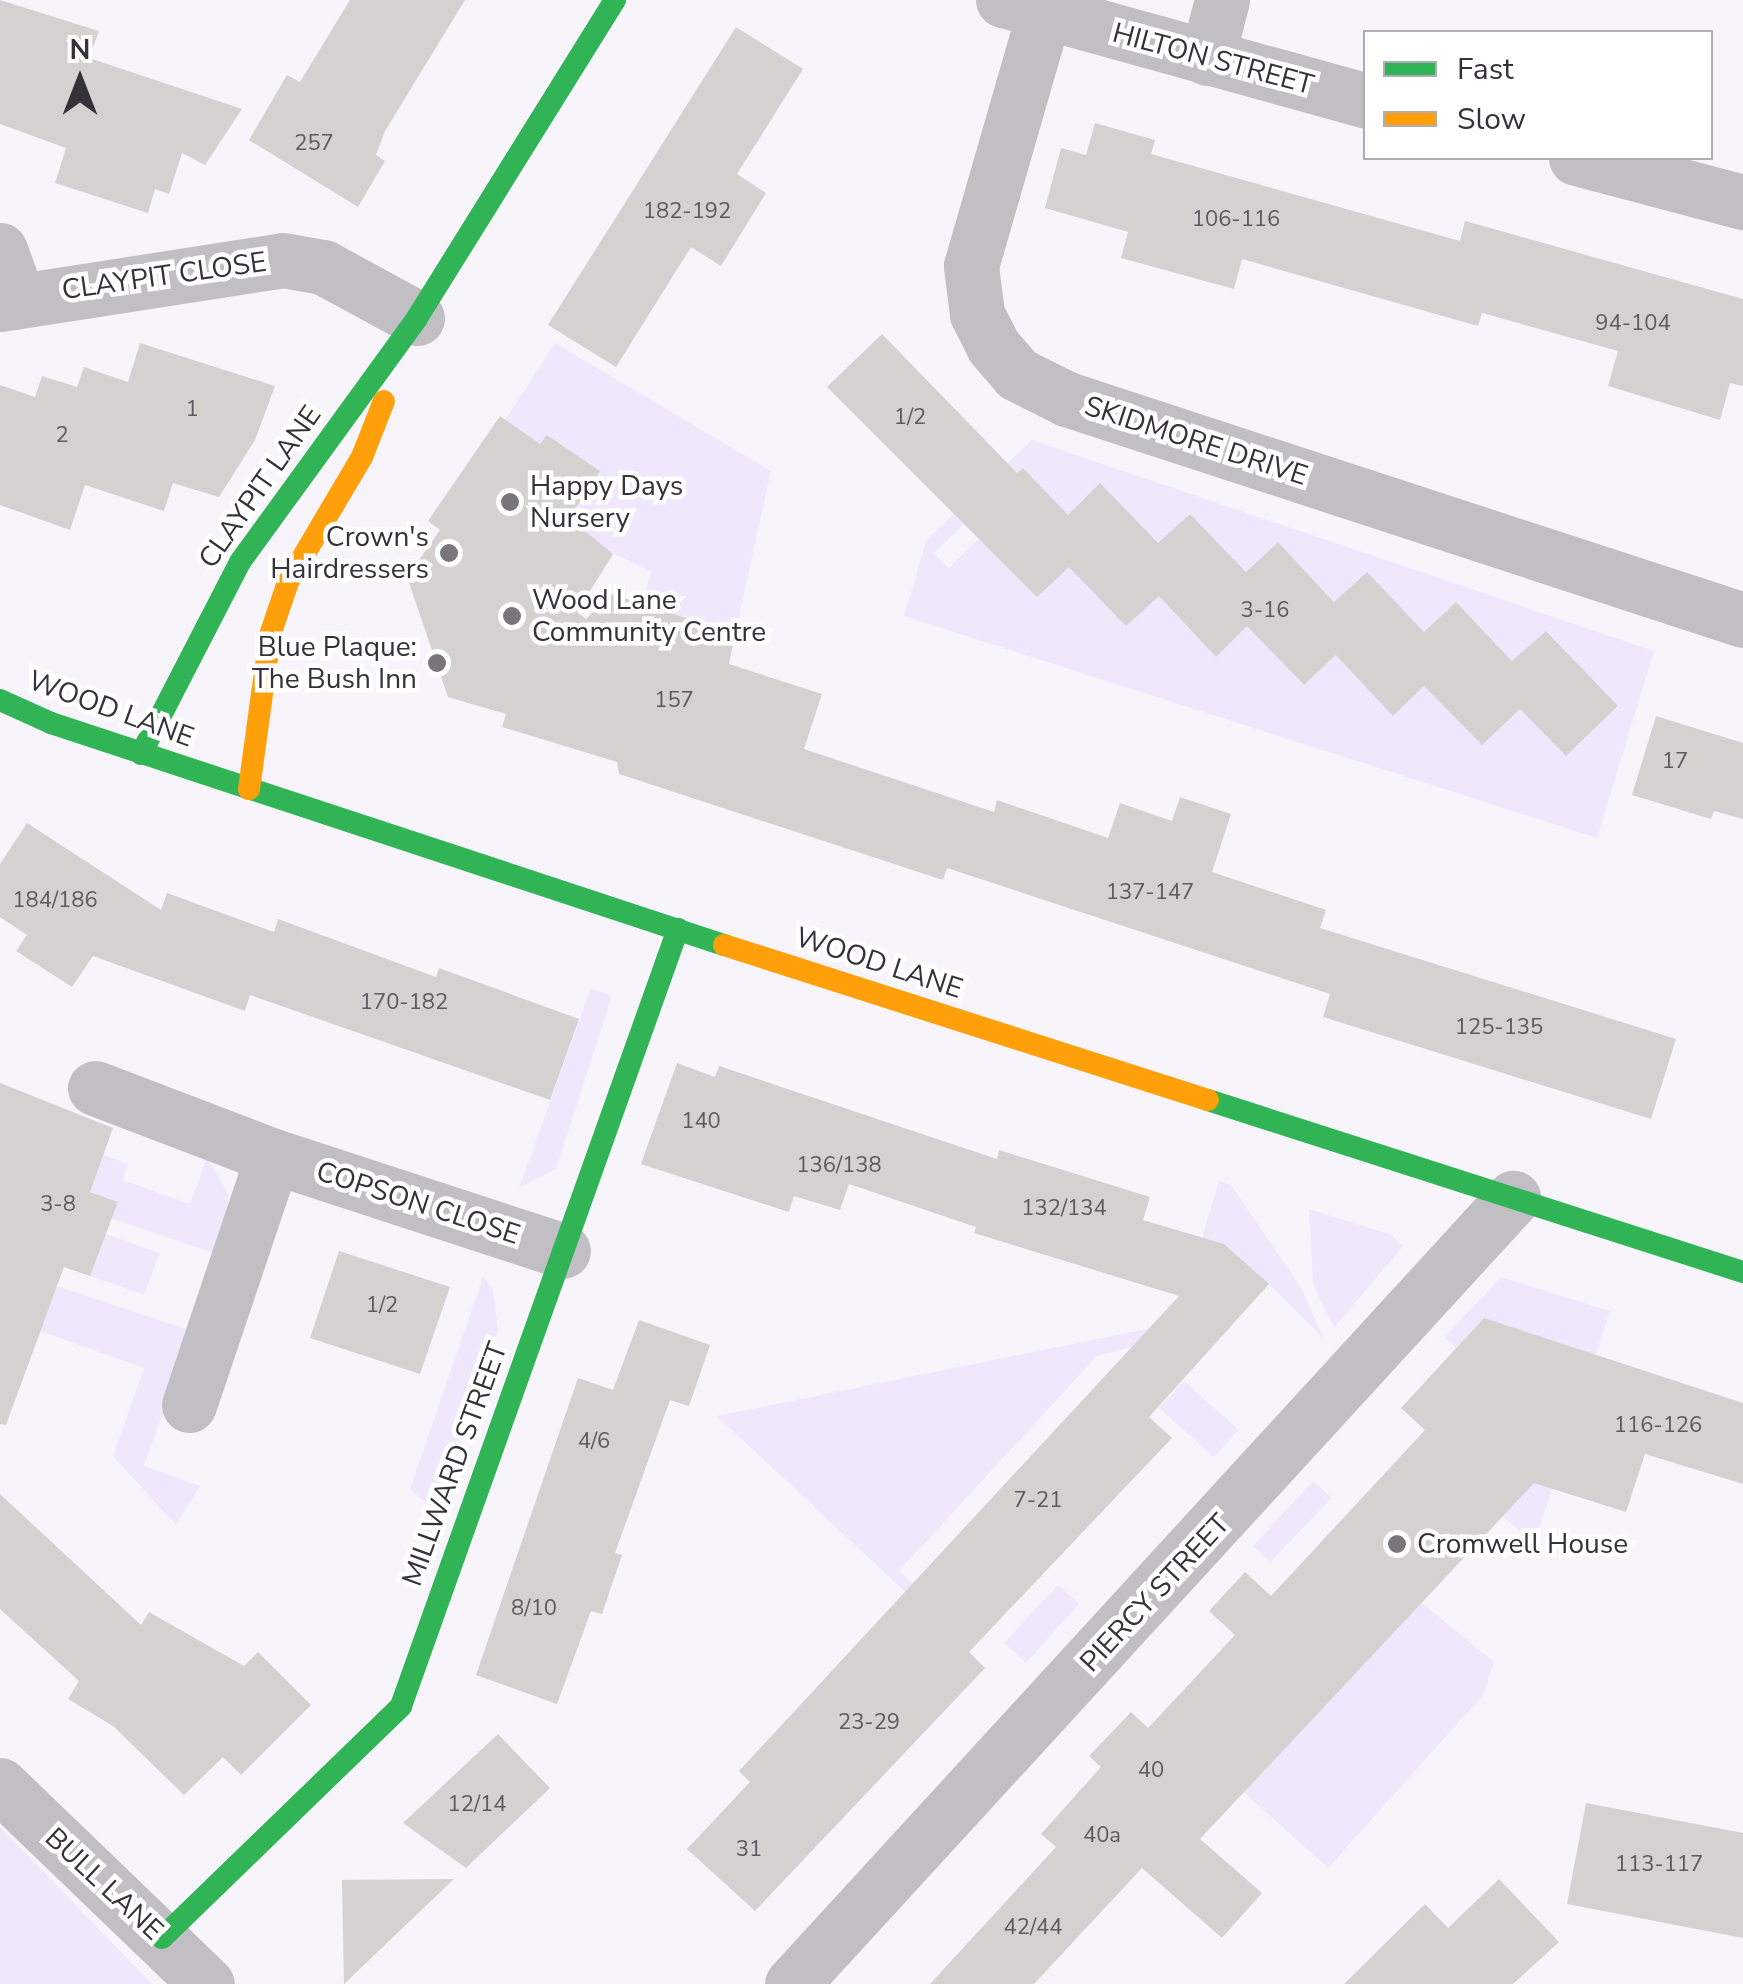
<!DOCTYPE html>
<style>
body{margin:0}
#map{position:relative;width:1743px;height:1984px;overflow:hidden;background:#f7f4fb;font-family:"Nunito Sans",sans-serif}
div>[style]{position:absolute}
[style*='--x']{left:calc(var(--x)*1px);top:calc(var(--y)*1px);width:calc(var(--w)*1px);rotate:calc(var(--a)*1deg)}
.green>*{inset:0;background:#f1e7fc}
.building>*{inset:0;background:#d5d1d1}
.street>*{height:55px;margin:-27.5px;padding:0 27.5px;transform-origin:27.5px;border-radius:27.5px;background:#c1bfc3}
.fast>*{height:22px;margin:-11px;padding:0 11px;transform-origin:11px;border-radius:11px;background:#30b455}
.slow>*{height:22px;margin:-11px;padding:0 11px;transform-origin:11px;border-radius:11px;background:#ff9f0a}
.dots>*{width:28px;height:28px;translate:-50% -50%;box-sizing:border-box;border:5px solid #fff;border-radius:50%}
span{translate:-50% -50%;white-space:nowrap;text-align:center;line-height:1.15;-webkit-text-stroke:9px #fff;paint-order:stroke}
.number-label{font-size:22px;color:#5d595f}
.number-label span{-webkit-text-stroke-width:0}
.street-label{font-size:28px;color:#353139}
.poi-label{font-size:28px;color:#353139}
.left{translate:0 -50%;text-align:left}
.right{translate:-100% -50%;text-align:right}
.legend{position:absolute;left:1363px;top:30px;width:350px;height:130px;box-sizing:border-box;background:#fff;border:2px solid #aeadb0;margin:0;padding:12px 18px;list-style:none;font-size:30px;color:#353139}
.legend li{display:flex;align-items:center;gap:20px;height:50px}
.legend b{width:50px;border:2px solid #aeadb0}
.north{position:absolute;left:30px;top:30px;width:100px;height:100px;-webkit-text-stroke:8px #fff;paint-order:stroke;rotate:0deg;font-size:28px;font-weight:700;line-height:40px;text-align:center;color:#353139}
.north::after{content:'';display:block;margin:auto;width:35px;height:45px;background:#353139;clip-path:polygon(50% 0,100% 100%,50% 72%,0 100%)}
</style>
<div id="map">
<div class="green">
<div style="clip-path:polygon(555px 343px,771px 471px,735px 634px,641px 603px,652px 572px,562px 528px,591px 485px,590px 464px,548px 435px,540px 444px,505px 420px)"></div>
<div style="clip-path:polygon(evenodd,1032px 440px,1654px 651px,1597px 838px,904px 616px,927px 539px,1032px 440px,1023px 468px,1080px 528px,1093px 516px,1080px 502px,1100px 484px,1170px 556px,1182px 545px,1170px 532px,1190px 514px,1259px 585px,1279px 543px,1347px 615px,1358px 605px,1346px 591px,1367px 572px,1436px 645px,1438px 620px,1457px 603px,1526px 675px,1527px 648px,1547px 631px,1618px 707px,1566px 756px,1520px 709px,1432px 679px,1393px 715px,1343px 649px,1304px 685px,1291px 672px,1297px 666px,1253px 620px,1216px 656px,1165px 590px,986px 532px,949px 568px,934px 553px,1023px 468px)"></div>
<div style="clip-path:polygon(591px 988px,612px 996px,556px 1169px,519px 1188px)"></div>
<div style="clip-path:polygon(84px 1147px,128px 1164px,123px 1180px,190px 1204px,207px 1158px,229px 1196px,219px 1255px,111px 1218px,116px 1201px,71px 1185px)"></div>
<div style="clip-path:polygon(1219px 1181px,1231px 1185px,1300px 1286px,1324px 1339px,1269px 1284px,1202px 1239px)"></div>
<div style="clip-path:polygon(1309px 1209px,1392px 1235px,1403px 1246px,1334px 1328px,1313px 1284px)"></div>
<div style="clip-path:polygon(80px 1225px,160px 1253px,144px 1295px,90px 1276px)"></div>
<div style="clip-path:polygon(483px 1277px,493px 1289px,498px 1331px,434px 1511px,410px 1489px)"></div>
<div style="clip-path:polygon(1501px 1277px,1610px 1311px,1595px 1356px,1484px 1318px,1456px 1348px,1444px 1338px)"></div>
<div style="clip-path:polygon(57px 1286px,192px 1331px,144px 1466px,200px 1486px,176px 1525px,113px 1456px,144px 1368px,0 1317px,0 1304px,45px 1320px)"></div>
<div style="clip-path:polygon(1157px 1327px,1169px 1338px,1097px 1356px,899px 1571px,965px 1632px,929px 1614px,717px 1416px)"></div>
<div style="clip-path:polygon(1184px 1381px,1239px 1430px,1214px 1457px,1159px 1408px)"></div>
<div style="clip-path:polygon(1566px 1449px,1534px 1543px,1501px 1515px)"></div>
<div style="clip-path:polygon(1313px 1481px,1332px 1498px,1270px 1562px,1253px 1546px)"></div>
<div style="clip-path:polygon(1058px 1585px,1079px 1604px,1026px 1663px,1004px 1643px)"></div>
<div style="clip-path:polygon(1421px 1602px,1494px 1662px,1483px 1695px,1328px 1868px,1174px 1729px)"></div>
<div style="clip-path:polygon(0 1827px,152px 1984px,0 1984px)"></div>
</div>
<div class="building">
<div style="clip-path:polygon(0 0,99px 31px,89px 58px,242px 109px,205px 165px,182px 153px,169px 194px,155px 189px,148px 213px,55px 183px,66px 148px,0 124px)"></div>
<div style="clip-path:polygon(350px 0,465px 0,385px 131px,376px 155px,385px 161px,358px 207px,249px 140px,287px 75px,300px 82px)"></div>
<div style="clip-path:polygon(736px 27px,803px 69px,737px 174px,766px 193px,721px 266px,691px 247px,616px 367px,548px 325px)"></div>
<div style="clip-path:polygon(1095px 123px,1155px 140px,1151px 154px,1460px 241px,1465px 221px,1743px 299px,1743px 386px,1730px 383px,1720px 420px,1608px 386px,1618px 351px,1482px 313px,1478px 326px,1242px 259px,1234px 289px,1121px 258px,1128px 232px,1045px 208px,1061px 148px,1086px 155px)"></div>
<div style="clip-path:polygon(882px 334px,1017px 473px,1023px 468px,1068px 515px,1100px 483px,1158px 543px,1190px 514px,1246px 572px,1278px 542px,1334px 602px,1367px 572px,1424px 632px,1456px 602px,1512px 661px,1546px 631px,1618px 706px,1566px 756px,1520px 709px,1482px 745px,1424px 686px,1393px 716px,1336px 655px,1304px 685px,1247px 626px,1216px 657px,1159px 596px,1126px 626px,1069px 567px,1037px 597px,827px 387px)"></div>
<div style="clip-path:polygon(140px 343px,275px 386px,255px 440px,219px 497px,173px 483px,164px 511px,85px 485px,70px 530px,0 505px,0 385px,35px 397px,42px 376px,77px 387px,84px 367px,128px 382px)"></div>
<div style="clip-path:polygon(500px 416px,540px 444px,547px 435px,600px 471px,569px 518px,613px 554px,577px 612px,586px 619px,612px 594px,735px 634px,729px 664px,822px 694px,804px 749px,994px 812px,997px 800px,1108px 838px,1120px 803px,1172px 821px,1180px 797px,1231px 814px,1212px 872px,1326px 910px,1320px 928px,1676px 1039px,1651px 1119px,1323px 1017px,1330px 994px,947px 868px,943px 880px,619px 774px,617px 762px,502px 727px,506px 714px,448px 697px,407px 577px,440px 530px,428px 521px)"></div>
<div style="clip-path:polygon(1656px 716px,1743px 743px,1743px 819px,1714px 811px,1711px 819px,1632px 795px)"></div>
<div style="clip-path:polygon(27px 823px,161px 910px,167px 893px,274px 932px,278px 919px,436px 977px,439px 968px,579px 1019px,550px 1100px,250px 995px,245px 1011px,93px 956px,72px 987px,16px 951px,27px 935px,0 917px,0 864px)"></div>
<div style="clip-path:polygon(677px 1063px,715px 1077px,719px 1066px,997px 1159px,999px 1150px,1150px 1197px,1143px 1220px,1224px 1244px,1269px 1284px,1149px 1417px,1172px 1438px,969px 1652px,985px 1668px,755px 1911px,687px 1849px,750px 1782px,739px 1771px,1179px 1296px,974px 1233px,976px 1227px,849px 1184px,840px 1210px,794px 1196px,789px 1212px,641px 1164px)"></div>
<div style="clip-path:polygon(0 1083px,113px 1128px,90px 1192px,118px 1202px,90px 1276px,64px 1267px,6px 1425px,0 1424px)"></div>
<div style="clip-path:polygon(339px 1251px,450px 1287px,420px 1374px,310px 1338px)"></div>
<div style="clip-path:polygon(1484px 1318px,1743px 1403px,1743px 1484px,1645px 1454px,1626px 1512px,1534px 1483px,1200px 1839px,1262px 1893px,1222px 1938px,1142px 1868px,1034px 1984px,930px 1984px,1056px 1847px,1041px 1834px,1101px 1767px,1089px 1756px,1131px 1712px,1148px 1728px,1235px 1635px,1209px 1611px,1245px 1572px,1271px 1596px,1425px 1430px,1401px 1408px)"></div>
<div style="clip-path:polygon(639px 1320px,710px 1345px,689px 1406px,670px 1400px,615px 1553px,622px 1555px,602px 1614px,591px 1611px,557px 1704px,476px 1675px,578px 1378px,613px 1390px)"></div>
<div style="clip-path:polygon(0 1494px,141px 1625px,149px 1612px,244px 1666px,258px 1652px,311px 1705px,241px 1775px,223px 1757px,184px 1795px,113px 1726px,68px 1699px,79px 1681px,0 1609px)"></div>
<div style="clip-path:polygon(498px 1734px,550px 1788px,466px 1868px,403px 1823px)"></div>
<div style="clip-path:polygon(1586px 1803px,1743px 1833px,1743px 1938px,1567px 1904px)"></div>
<div style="clip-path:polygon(454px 1879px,344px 1984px,342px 1880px)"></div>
<div style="clip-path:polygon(1499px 1879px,1559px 1942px,1513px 1984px,1344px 1984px,1425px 1904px,1448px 1928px)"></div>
</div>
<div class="street">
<div style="--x:1003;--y:0;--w:377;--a:15.5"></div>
<div style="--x:1044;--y:13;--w:263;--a:106.1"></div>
<div style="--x:971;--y:266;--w:48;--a:82.9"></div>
<div style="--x:977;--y:314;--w:36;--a:63"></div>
<div style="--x:993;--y:346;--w:37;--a:49"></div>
<div style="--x:1017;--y:374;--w:56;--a:26.6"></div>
<div style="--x:1067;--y:399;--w:711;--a:18.1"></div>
<div style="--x:1207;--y:58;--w:60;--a:-75.5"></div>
<div style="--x:1576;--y:158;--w:173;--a:14.8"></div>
<div style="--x:0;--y:250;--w:50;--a:70.1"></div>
<div style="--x:0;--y:304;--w:286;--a:-8.8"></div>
<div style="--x:283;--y:260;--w:41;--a:9.9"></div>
<div style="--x:323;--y:267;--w:107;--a:28.5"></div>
<div style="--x:95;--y:1088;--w:191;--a:20.9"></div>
<div style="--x:273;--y:1156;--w:305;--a:18.1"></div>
<div style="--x:189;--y:1405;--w:263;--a:-71.4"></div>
<div style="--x:0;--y:1785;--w:287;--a:43.9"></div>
<div style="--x:792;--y:1984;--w:1067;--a:-47.47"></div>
</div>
<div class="fast">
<div style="--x:0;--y:700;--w:56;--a:24.3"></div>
<div style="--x:51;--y:723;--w:709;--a:18.26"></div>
<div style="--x:141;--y:754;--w:216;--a:-62.7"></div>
<div style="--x:240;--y:562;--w:301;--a:-54"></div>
<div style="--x:417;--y:318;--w:375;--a:-58.1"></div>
<div style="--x:1208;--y:1100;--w:562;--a:17.82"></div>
<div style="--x:162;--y:1938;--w:333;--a:-44.1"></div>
<div style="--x:401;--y:1706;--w:825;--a:-70.38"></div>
</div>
<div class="slow">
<div style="--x:249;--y:789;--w:155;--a:-82.2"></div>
<div style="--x:270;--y:635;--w:56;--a:-71.2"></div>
<div style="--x:288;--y:582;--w:145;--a:-59.4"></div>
<div style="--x:362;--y:457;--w:60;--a:-68.6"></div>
<div style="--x:724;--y:945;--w:508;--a:17.76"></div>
</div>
<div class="dots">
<div style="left:510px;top:502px;background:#79757d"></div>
<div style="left:449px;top:553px;background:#79757d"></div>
<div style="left:512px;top:616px;background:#79757d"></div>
<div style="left:437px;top:663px;background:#79757d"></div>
<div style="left:1397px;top:1544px;background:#79757d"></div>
</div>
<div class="number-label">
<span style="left:314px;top:144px">257</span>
<span style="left:687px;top:212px">182-192</span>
<span style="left:1236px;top:220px">106-116</span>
<span style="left:1633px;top:324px">94-104</span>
<span style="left:192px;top:410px">1</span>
<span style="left:910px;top:418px">1/2</span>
<span style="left:62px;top:436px">2</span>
<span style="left:1265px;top:611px">3-16</span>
<span style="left:674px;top:701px">157</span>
<span style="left:1675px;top:762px">17</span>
<span style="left:1150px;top:893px">137-147</span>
<span style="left:55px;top:901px">184/186</span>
<span style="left:404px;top:1003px">170-182</span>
<span style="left:1499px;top:1028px">125-135</span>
<span style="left:701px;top:1122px">140</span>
<span style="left:839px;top:1166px">136/138</span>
<span style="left:58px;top:1205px">3-8</span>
<span style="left:1064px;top:1209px">132/134</span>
<span style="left:382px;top:1306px">1/2</span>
<span style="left:1658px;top:1426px">116-126</span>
<span style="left:594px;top:1442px">4/6</span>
<span style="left:1038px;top:1501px">7-21</span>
<span style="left:534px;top:1609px">8/10</span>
<span style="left:869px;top:1723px">23-29</span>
<span style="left:1151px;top:1771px">40</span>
<span style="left:477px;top:1805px">12/14</span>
<span style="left:1102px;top:1836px">40a</span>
<span style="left:749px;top:1850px">31</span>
<span style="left:1659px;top:1865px">113-117</span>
<span style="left:1033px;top:1928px">42/44</span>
</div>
<div class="street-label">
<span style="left:1213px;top:59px;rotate:15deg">HILTON STREET</span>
<span style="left:164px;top:276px;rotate:-8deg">CLAYPIT CLOSE</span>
<span style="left:1196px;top:441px;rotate:18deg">SKIDMORE DRIVE</span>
<span style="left:260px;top:487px;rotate:-55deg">CLAYPIT LANE</span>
<span style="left:111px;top:709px;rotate:20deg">WOOD LANE</span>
<span style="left:879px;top:963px;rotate:18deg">WOOD LANE</span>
<span style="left:418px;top:1203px;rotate:18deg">COPSON CLOSE</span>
<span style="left:455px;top:1464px;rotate:-70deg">MILLWARD STREET</span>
<span style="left:1155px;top:1593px;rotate:-47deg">PIERCY STREET</span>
<span style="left:104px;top:1884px;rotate:43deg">BULL LANE</span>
</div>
<div class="poi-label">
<span class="left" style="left:530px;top:502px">Happy Days<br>Nursery</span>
<span class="right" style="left:429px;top:553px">Crown's<br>Hairdressers</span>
<span class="left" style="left:532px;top:616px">Wood Lane<br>Community Centre</span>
<span class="right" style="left:417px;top:663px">Blue Plaque:<br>The Bush Inn</span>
<span class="left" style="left:1417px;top:1544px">Cromwell House</span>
</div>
<ul class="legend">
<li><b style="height:12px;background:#30b455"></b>Fast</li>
<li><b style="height:12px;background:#ff9f0a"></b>Slow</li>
</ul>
<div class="north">N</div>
</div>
